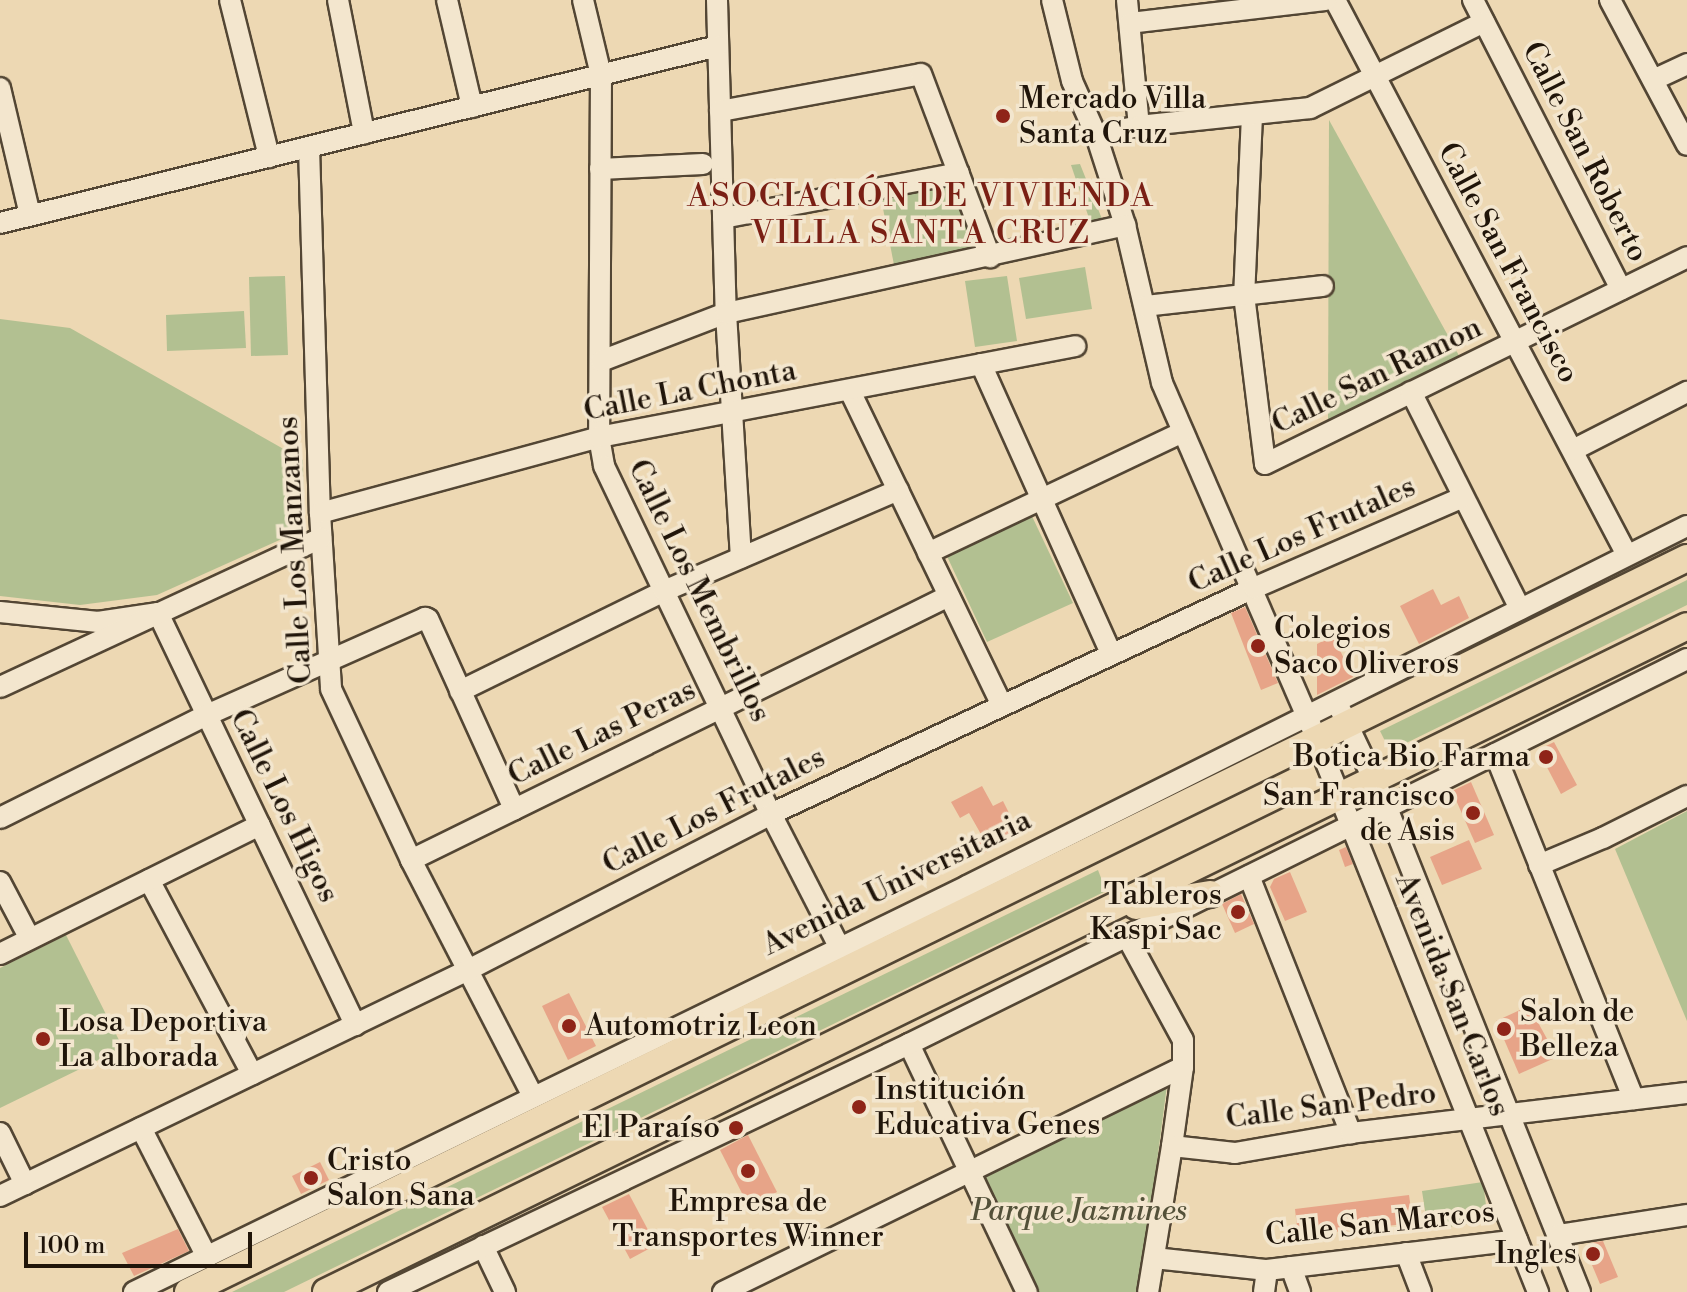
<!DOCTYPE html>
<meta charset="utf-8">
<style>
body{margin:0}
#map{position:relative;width:1687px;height:1292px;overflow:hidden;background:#edd8b3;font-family:"Libre Bodoni",serif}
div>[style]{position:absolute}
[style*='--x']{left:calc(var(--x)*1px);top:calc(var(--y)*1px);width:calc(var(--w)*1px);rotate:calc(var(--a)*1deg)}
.green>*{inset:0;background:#b2c091}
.building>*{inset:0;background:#e7a488}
.roads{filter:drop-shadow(2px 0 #534634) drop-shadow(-2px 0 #534634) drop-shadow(0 2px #534634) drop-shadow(0 -2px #534634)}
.minor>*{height:20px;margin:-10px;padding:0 10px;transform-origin:10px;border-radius:10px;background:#f3e6ce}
.major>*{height:26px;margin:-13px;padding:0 13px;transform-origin:13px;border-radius:13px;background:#edd8b3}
.dots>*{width:22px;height:22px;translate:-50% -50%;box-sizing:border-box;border:4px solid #f3e6ce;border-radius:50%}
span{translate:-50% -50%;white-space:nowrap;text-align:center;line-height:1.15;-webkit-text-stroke:7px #f3e6ce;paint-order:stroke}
.poi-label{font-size:30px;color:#20150a}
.left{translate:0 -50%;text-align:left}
.right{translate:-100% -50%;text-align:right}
.street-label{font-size:30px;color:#20150a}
.park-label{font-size:30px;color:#535139;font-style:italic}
.neighbourhood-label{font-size:32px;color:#7a1f14;letter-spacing:2px}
.scale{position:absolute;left:24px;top:1232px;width:228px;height:36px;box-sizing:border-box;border:4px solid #20150a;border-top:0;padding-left:10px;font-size:24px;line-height:28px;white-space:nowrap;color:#20150a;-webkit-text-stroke:6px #f3e6ce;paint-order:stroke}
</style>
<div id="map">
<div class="green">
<div style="clip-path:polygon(1329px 120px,1462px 361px,1328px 421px)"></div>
<div style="clip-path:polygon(1080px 164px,1104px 224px,1092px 227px,1071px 165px)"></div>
<div style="clip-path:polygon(952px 179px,979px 251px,895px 270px,880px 193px)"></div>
<div style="clip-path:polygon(1085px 267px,1092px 309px,1026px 319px,1019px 278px)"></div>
<div style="clip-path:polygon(285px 276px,288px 355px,251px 356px,249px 277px)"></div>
<div style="clip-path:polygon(1007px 276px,1017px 341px,975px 347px,965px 281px)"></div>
<div style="clip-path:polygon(244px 311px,246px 348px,167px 351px,166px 315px)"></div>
<div style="clip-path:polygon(0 319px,70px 328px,303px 460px,304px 529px,157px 595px,80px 605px,0 596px)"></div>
<div style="clip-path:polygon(1030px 512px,1073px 603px,987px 642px,945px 552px)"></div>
<div style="clip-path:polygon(1687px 580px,1687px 605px,1390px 751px,1380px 731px)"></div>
<div style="clip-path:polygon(1687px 811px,1687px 1021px,1615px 849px)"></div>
<div style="clip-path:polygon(1098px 870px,1106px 891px,284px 1292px,232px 1292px)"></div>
<div style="clip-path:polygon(66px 935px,123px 1048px,0 1108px,0 968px)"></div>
<div style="clip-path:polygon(1167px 1085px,1140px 1292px,1036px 1292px,983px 1176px)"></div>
<div style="clip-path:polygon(1483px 1182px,1488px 1221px,1428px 1230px,1422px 1191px)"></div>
</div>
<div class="building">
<div style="clip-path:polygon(1433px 589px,1441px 605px,1459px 596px,1469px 618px,1419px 644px,1400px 606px)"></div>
<div style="clip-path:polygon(1245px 607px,1278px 683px,1261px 690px,1231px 613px)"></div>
<div style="clip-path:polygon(1333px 636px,1353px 677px,1317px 695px,1317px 644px)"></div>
<div style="clip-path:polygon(1554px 742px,1577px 785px,1561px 794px,1538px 750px)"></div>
<div style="clip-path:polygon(1471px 782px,1494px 835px,1475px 843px,1452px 791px)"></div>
<div style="clip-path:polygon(982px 786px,993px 806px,1003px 801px,1013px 821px,1022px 816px,1029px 831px,965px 862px,958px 847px,982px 836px,969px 813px,960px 818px,951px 802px)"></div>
<div style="clip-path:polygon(1469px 840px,1482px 869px,1442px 885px,1430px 857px)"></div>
<div style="clip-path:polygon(1346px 847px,1353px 864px,1345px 867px,1339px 850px)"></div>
<div style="clip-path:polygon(1290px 872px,1307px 912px,1285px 921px,1270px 887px,1274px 879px)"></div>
<div style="clip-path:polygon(1241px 894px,1254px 924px,1235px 933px,1222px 904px)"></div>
<div style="clip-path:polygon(569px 993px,596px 1046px,568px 1060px,542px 1006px)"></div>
<div style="clip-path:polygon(1529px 1006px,1557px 1057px,1519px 1074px,1496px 1021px)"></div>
<div style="clip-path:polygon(748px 1135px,777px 1192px,749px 1207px,720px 1150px)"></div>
<div style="clip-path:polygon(320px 1162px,329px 1180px,301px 1194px,292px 1176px)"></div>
<div style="clip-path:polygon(629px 1194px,656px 1245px,630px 1259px,602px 1207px)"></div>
<div style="clip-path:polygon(1409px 1195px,1413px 1223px,1298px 1236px,1295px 1209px)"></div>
<div style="clip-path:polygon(178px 1229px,189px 1251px,134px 1276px,122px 1253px)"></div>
<div style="clip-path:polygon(1603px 1241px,1618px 1277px,1600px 1284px,1587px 1253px,1591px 1243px)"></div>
</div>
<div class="roads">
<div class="minor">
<div style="--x:230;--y:0;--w:162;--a:76"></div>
<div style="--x:338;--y:0;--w:136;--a:78.9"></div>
<div style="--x:447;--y:0;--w:110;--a:76.8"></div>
<div style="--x:583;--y:0;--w:77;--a:76.5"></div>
<div style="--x:601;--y:75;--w:362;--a:90.3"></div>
<div style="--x:599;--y:437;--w:29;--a:80"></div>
<div style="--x:604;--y:466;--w:386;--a:64.4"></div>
<div style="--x:771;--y:814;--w:151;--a:62.8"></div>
<div style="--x:717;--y:0;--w:313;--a:88.4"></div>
<div style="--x:726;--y:313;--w:245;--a:86.5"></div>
<div style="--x:1052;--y:0;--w:83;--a:76.1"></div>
<div style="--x:1072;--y:81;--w:59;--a:66"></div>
<div style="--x:1096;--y:135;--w:95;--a:72.1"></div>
<div style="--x:1125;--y:225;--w:162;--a:76.8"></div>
<div style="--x:1162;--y:383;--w:389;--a:66.5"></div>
<div style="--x:1317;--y:740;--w:595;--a:68.18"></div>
<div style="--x:1127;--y:0;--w:127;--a:84.6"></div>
<div style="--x:1335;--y:0;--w:627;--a:62.25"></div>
<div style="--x:1473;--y:0;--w:325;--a:62.9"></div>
<div style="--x:1610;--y:0;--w:164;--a:62"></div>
<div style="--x:1130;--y:23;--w:197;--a:-6.7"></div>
<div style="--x:1653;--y:80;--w:38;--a:-25"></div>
<div style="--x:0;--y:88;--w:130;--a:76.7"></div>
<div style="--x:720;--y:111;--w:204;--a:-10.4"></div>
<div style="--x:921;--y:74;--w:196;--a:69.3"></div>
<div style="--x:1252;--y:115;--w:180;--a:92.5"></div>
<div style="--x:1244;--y:295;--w:170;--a:82.9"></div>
<div style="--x:1265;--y:464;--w:470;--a:-26.1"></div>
<div style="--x:1096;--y:135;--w:44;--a:-11.8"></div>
<div style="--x:1139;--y:126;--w:172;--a:-6"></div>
<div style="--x:1310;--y:108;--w:194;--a:-26.3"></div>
<div style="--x:309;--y:147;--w:366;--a:88.3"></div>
<div style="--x:320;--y:513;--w:176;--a:86.4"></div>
<div style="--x:331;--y:689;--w:189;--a:64.9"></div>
<div style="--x:411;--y:860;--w:266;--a:62.7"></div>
<div style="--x:600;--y:169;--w:103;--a:-2.8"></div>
<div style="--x:723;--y:218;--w:240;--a:-10.8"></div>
<div style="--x:0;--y:223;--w:739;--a:-13.85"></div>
<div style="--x:1145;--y:306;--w:179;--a:-6.4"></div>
<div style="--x:601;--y:361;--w:134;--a:-21"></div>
<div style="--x:726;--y:313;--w:409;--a:-12.4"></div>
<div style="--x:981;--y:364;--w:317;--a:65.8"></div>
<div style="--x:850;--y:391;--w:349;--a:64.2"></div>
<div style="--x:1411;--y:392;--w:243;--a:63.3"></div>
<div style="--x:1573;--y:450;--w:128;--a:-27"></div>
<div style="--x:320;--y:513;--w:289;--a:-15.2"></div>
<div style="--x:599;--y:437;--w:485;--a:-10.8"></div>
<div style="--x:928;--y:553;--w:282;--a:-25.4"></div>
<div style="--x:0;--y:612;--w:99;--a:5.8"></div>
<div style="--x:98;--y:622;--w:61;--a:-8.5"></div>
<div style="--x:158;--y:613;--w:457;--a:64.4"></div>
<div style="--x:0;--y:687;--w:354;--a:-24.9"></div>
<div style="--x:460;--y:691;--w:227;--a:-26.1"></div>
<div style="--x:664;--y:591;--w:255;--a:-23.3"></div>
<div style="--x:1341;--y:711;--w:107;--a:64.6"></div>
<div style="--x:1387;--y:808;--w:521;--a:68.26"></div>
<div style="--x:1495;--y:754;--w:372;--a:68.1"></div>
<div style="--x:0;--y:818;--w:231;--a:-26.5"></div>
<div style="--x:207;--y:715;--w:239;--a:-24"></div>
<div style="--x:425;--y:618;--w:3;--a:18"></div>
<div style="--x:428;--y:619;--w:209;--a:65.6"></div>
<div style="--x:411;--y:860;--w:599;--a:-26.14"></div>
<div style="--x:1539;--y:865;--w:69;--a:-22.9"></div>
<div style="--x:1603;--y:838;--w:94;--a:-26.6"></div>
<div style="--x:1249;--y:876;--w:277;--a:68.4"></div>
<div style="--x:149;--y:880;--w:220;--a:62"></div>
<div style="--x:0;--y:882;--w:64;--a:62.2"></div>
<div style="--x:1127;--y:937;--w:117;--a:61.5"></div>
<div style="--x:1183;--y:1040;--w:27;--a:90"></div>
<div style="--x:1183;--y:1067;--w:80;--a:97.9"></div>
<div style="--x:1172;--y:1146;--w:148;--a:99.3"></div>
<div style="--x:0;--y:954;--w:290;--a:-26.4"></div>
<div style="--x:909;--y:1044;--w:275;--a:64.6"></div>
<div style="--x:141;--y:1128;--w:145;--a:62.9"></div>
<div style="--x:0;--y:1133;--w:57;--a:63.9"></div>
<div style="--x:1172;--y:1146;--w:63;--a:6.3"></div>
<div style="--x:1235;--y:1153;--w:118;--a:-9.8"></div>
<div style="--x:1351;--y:1133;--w:338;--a:-6.8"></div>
<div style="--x:0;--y:1196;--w:517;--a:-25.77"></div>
<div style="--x:466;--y:971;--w:343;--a:-27.2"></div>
<div style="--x:771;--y:814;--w:533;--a:-25.08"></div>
<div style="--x:1254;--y:588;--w:228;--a:-23.5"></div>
<div style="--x:1558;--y:1235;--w:131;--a:-8.8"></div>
<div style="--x:483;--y:1246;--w:51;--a:64.4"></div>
<div style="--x:1406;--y:1253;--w:42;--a:69"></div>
<div style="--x:1154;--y:1258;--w:114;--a:6.1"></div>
<div style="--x:1267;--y:1270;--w:252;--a:-6.8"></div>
<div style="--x:1291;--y:1267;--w:27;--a:70"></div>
<div style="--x:134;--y:1292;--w:927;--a:-25.98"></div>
<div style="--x:967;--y:886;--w:805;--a:-26.57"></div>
<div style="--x:388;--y:1292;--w:577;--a:-25.45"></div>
<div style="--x:909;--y:1044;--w:868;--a:-26.33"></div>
<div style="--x:723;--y:1292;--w:512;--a:-26.06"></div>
<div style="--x:1264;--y:1292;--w:22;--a:-82"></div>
</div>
<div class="major">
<div style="--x:1136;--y:906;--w:75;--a:-9.2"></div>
<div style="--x:188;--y:1292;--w:1669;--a:-26.09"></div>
<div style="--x:326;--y:1292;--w:1515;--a:-26.07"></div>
</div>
</div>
<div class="dots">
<div style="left:1003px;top:116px;background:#8f2418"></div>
<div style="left:1258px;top:646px;background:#8f2418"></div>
<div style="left:1546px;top:757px;background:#8f2418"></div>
<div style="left:1473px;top:813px;background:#8f2418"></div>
<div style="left:1238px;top:912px;background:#8f2418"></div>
<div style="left:569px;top:1026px;background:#8f2418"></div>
<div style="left:1504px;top:1029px;background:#8f2418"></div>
<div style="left:43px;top:1039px;background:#8f2418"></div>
<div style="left:859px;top:1107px;background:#8f2418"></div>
<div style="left:736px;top:1128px;background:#8f2418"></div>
<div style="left:748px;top:1171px;background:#8f2418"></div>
<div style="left:311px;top:1178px;background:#8f2418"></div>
<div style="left:1593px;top:1254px;background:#8f2418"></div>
</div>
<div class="poi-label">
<span class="left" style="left:1019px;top:116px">Mercado Villa<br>Santa Cruz</span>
<span class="left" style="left:1274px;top:646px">Colegios<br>Saco Oliveros</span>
<span class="right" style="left:1530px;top:757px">Botica Bio Farma</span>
<span class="right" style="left:1455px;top:813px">San Francisco<br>de Asis</span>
<span class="right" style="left:1222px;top:912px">Tableros<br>Kaspi Sac</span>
<span class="left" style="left:1520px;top:1029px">Salon de<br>Belleza</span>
<span class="left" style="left:59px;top:1039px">Losa Deportiva<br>La alborada</span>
<span class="left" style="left:585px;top:1026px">Automotriz Leon</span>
<span class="left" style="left:875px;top:1107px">Institución<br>Educativa Genes</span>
<span class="right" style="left:720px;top:1128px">El Paraíso</span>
<span class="left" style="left:327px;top:1178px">Cristo<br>Salon Sana</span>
<span style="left:748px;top:1219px">Empresa de<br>Transportes Winner</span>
<span class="right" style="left:1577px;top:1254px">Ingles</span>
</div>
<div class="street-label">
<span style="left:1585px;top:152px;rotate:63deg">Calle San Roberto</span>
<span style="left:1508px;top:263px;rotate:62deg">Calle San Francisco</span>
<span style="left:1377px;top:376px;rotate:-26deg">Calle San Ramon</span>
<span style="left:690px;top:391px;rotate:-11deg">Calle La Chonta</span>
<span style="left:1302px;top:535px;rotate:-24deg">Calle Los Frutales</span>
<span style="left:295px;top:550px;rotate:-93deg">Calle Los Manzanos</span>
<span style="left:699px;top:591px;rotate:64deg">Calle Los Membrillos</span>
<span style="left:602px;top:733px;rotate:-26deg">Calle Las Peras</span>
<span style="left:284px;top:806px;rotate:64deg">Calle Los Higos</span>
<span style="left:714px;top:811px;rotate:-27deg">Calle Los Frutales</span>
<span style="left:897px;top:883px;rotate:-26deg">Avenida Universitaria</span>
<span style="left:1452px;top:995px;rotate:68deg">Avenida San Carlos</span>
<span style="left:1331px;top:1106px;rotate:-7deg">Calle San Pedro</span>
<span style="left:1380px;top:1224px;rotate:-6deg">Calle San Marcos</span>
</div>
<div class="park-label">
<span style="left:1079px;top:1211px">Parque Jazmines</span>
</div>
<div class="neighbourhood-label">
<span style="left:921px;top:215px">ASOCIACIÓN DE VIVIENDA<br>VILLA SANTA CRUZ</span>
</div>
<div class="scale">100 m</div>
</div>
